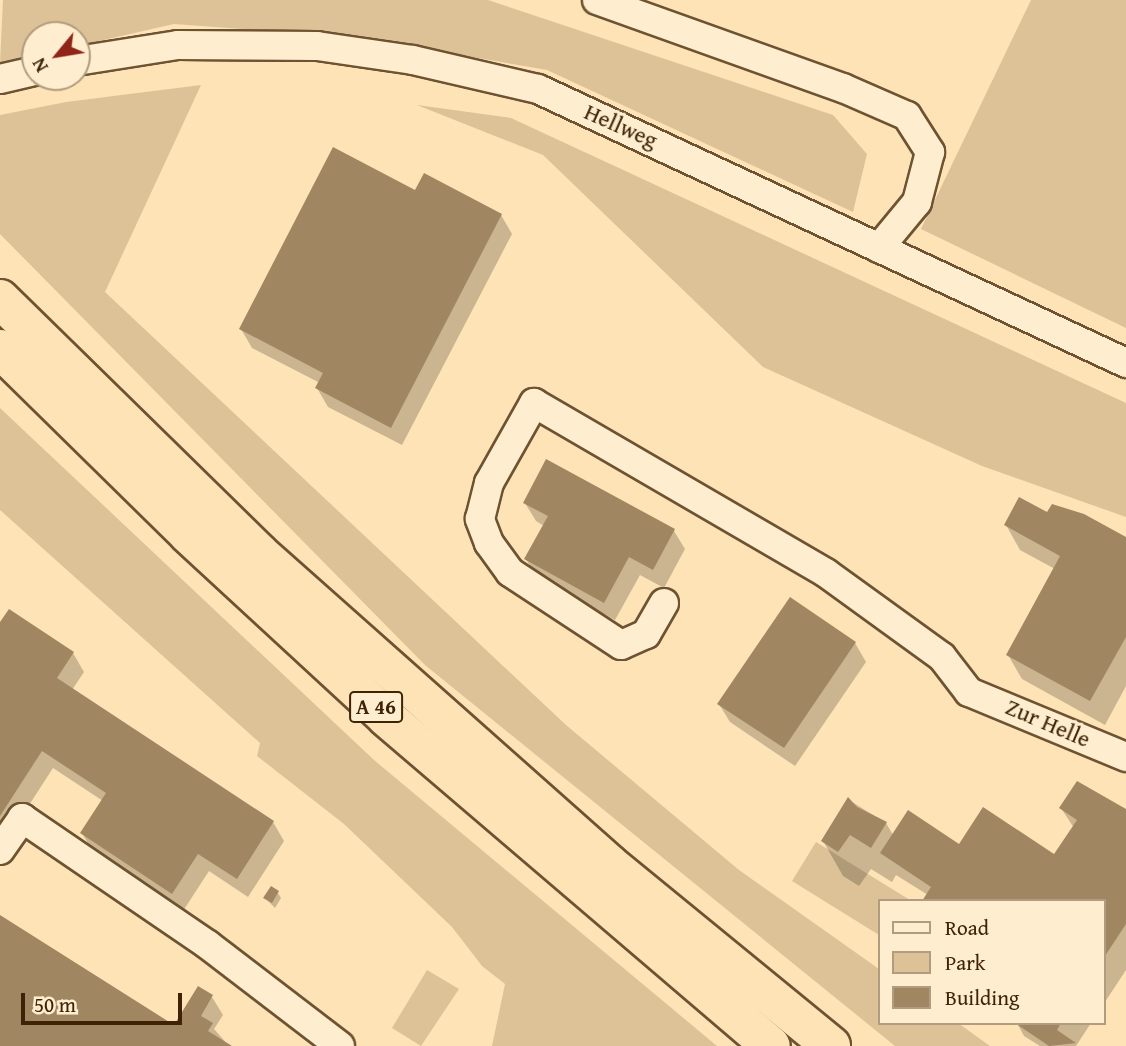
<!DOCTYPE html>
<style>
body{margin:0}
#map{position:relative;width:1126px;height:1046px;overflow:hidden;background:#fde3b5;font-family:"Gentium Book Plus",serif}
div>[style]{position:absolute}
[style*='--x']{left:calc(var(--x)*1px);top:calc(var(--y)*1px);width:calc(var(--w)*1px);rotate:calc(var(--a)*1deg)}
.green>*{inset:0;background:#ddc297}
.shadow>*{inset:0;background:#0003}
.building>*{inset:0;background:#a18761}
.roads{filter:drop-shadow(2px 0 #6e5332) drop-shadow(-2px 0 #6e5332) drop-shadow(0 2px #6e5332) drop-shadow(0 -2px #6e5332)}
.minor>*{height:28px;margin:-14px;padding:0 14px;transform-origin:14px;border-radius:14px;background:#feedcf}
.highway>*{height:38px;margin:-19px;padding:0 19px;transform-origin:19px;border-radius:19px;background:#fde3b5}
span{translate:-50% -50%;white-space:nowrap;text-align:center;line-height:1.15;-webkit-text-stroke:6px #feedcf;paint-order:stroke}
.shield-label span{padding:2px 5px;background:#feedcf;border:2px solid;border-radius:5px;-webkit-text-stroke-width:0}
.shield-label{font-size:21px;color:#3e2306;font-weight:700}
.street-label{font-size:23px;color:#3e2306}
.legend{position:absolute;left:878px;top:899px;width:228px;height:126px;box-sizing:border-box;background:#feedcf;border:2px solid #b19c7f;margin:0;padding:9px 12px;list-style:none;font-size:21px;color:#3e2306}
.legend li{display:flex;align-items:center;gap:14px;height:35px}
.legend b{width:35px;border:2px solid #b19c7f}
.north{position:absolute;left:21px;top:21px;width:70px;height:70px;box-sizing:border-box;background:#feedcf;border:2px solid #b19c7f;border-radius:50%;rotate:240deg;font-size:19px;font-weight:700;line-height:28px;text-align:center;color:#3e2306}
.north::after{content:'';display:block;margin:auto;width:24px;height:32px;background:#8f2418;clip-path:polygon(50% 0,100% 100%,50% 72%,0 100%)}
.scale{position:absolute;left:21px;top:993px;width:161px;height:32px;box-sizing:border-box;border:4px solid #3e2306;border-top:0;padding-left:9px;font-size:21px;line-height:24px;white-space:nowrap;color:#3e2306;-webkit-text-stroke:5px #feedcf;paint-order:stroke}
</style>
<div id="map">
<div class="green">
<div style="clip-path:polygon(3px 0,488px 0,833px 115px,867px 154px,853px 212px,547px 70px,362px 38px,174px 24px,77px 46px,77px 35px,35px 35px,35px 56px,0 63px)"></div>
<div style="clip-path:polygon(1031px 0,1126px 0,1126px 328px,921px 229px)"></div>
<div style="clip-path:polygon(201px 85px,105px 292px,566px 725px,739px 870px,879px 969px,879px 1023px,958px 1023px,990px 1046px,895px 1046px,425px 665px,0 234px,0 115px,66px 102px)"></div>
<div style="clip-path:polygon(417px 105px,511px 118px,1126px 403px,1126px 517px,982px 466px,763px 367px,543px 155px)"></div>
<div style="clip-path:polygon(0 408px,374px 760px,717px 1046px,492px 1046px,505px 984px,482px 966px,452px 927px,344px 824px,257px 756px,260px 743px,0 510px)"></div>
<div style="clip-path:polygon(816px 842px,910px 900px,879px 901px,879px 935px,792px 881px)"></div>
<div style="clip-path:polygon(427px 970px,459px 989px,421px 1046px,392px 1028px)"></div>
</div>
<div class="shadow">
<div style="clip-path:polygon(416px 192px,501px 215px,512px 234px,402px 445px,328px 407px,317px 388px,320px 383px,252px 348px,241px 329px)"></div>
<div style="clip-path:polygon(525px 503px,674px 531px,685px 549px,664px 588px,640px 575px,615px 620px,537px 578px,526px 559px,544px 526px,536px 521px)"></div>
<div style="clip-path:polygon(1048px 514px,1126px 539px,1126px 686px,1105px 725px,1022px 679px,1008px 655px,1055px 569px,1020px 550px,1006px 525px)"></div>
<div style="clip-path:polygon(0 626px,73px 653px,84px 672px,72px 690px,273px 822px,284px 841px,248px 897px,209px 871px,183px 911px,93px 852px,82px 833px,103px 801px,53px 768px,0 850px)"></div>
<div style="clip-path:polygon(855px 643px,866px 662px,795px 766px,730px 722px,719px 704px)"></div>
<div style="clip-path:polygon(849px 800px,886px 823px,893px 835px,1055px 857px,1074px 828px,1061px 808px,1126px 812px,1126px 970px,1103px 1005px,1103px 901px,928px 895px,896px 875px,892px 882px,871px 869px,859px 886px,843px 876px,823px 841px)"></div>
<div style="clip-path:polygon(278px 893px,281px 898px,275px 908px,265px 898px)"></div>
<div style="clip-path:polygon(0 917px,175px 1027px,212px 997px,223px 1015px,214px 1029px,229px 1046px,0 1046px)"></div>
<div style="clip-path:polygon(1017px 1023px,1091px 1023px,1076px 1046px,1040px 1046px,1024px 1036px)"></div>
</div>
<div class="building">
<div style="clip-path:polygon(333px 147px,415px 190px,424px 173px,502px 214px,391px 428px,315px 388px,323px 373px,239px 329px)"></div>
<div style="clip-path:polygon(546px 459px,675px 529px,653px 570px,629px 557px,604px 603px,524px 559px,548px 516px,523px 503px)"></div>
<div style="clip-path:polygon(1019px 497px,1047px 512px,1052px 504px,1084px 514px,1126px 537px,1126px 637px,1090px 701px,1006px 655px,1060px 556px,1004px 525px)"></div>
<div style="clip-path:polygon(790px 597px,856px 642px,784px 748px,717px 704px)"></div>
<div style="clip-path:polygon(9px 609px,74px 652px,57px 678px,274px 821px,237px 879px,198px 854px,172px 894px,80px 833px,106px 793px,42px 751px,0 816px,0 622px)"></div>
<div style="clip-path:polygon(1077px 781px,1126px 809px,1126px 924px,1103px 959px,1103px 901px,922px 901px,931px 887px,880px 853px,908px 810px,959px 844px,983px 807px,1054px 854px,1077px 820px,1059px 808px)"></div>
<div style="clip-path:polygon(848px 797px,857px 807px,887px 822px,871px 848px,850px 835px,838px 852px,821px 841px)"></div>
<div style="clip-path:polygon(271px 886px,279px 891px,272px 903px,263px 898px)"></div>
<div style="clip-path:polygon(0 915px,174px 1025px,198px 986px,213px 995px,201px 1016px,213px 1023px,208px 1031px,232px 1046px,0 1046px)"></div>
<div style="clip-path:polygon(1015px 1023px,1061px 1023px,1057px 1030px,1076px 1043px,1049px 1046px)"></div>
</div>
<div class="roads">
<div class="minor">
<div style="--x:597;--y:0;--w:261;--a:19.7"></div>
<div style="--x:843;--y:88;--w:70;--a:23.6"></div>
<div style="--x:907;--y:116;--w:43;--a:57.4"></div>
<div style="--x:930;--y:152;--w:52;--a:104.6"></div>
<div style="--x:917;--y:202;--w:60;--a:129.6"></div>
<div style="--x:77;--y:61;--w:102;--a:-9"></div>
<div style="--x:178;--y:45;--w:139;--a:0.4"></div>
<div style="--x:317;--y:46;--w:97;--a:8.3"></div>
<div style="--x:413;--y:60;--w:128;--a:13.1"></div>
<div style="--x:538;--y:89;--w:649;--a:24.98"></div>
<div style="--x:0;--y:79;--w:36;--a:-13"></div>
<div style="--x:664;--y:603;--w:36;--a:120"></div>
<div style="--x:646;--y:634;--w:27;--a:156"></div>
<div style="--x:621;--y:645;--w:133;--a:-146.7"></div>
<div style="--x:510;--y:572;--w:36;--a:-126"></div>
<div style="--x:489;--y:543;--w:26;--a:-111"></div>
<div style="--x:480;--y:519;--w:37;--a:-76"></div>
<div style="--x:489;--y:483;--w:92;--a:-60.6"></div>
<div style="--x:534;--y:403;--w:338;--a:30.2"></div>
<div style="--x:826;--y:573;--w:143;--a:35.9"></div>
<div style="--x:942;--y:657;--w:44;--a:52.4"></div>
<div style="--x:969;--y:692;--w:170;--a:22.5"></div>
<div style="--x:0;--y:850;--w:39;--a:-55"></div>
<div style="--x:22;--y:818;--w:225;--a:34.3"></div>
<div style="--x:208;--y:945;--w:166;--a:37.4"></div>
</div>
<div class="highway">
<div style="--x:0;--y:299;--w:363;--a:44.4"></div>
<div style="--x:259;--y:553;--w:468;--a:41.6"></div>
<div style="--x:609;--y:864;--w:287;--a:39.3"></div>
<div style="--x:0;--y:349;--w:264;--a:44.5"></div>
<div style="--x:188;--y:534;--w:270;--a:42.7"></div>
<div style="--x:386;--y:717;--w:506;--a:40.52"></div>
</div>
</div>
<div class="shield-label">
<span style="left:376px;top:707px">A 46</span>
</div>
<div class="street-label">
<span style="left:621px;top:126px;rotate:24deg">Hellweg</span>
<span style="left:1048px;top:723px;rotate:23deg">Zur Helle</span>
</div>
<ul class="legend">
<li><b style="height:9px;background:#feedcf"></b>Road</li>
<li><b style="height:19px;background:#ddc297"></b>Park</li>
<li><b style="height:19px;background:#a18761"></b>Building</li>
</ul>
<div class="north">N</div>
<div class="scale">50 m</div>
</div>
